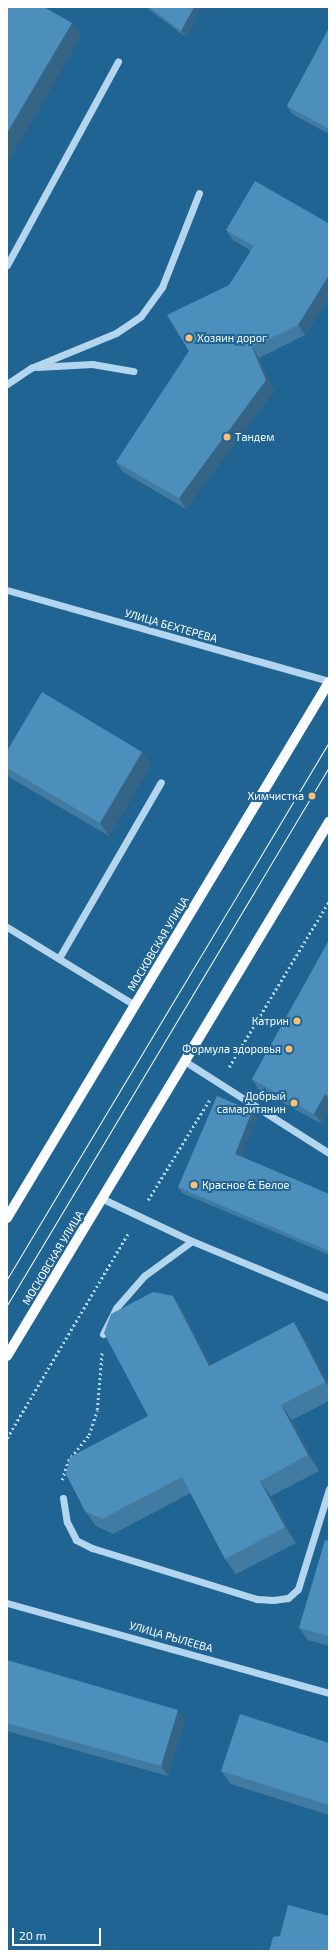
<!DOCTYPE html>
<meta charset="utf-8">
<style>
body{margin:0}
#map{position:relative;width:336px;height:1958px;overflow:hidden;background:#206494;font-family:"Exo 2",sans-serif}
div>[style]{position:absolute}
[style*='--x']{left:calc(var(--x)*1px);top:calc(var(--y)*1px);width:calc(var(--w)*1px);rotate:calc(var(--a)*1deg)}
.path>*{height:2.5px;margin-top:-1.25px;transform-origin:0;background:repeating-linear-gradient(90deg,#b3d6ee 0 2px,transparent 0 5px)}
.minor>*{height:7px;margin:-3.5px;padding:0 3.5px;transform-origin:3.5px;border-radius:3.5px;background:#b3d6ee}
.major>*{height:10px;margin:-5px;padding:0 5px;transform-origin:5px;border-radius:5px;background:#fafcff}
.tram>*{height:1px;margin:-0.5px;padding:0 0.5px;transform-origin:0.5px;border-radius:0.5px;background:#fff}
.wall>*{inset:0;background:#427ba2}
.shaded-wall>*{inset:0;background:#366484}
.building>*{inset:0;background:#4d8fbc}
.dots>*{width:11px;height:11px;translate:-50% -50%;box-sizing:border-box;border:2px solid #206494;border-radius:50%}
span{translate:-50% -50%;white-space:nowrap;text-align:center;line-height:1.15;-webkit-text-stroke:4px #206494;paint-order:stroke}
.poi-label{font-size:11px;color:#fff}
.left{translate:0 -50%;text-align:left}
.right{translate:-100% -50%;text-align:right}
.street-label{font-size:11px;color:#fff}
.frame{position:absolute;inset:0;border:8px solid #fff;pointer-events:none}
.scale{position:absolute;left:12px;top:1928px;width:89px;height:18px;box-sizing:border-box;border:2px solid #fff;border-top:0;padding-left:5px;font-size:12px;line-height:14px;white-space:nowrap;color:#fff;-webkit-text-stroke:3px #206494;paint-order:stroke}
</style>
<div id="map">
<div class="path">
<div style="--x:229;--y:1067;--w:194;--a:-58.9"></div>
<div style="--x:148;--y:1200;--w:119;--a:-58.5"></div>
<div style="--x:7;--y:1438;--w:239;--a:-59.4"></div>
<div style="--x:62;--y:1480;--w:20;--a:-72"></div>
<div style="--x:68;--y:1461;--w:33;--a:-51"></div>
<div style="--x:89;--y:1435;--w:26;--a:-72"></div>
<div style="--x:97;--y:1410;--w:58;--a:-85.1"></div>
</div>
<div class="minor">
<div style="--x:7;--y:265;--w:232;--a:-61.4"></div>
<div style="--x:37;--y:367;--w:55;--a:-3.1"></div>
<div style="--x:92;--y:364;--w:42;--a:9.7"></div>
<div style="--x:7;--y:384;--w:29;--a:-34"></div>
<div style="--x:31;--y:368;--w:92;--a:-22.4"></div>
<div style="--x:116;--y:333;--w:30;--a:-34"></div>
<div style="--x:141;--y:316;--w:36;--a:-54"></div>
<div style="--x:162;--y:287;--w:101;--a:-68.5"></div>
<div style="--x:7;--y:590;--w:335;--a:15.8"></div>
<div style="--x:7;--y:927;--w:150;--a:31.4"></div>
<div style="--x:59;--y:958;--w:203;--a:-59.9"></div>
<div style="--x:186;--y:1062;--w:169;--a:32.5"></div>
<div style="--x:103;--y:1199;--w:98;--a:25.3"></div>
<div style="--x:192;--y:1241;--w:148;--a:22.6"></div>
<div style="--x:103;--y:1334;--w:29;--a:-63"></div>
<div style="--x:116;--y:1308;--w:43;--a:-48.8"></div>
<div style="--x:144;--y:1276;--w:59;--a:-36.1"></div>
<div style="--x:63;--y:1498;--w:24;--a:81"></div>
<div style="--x:67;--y:1522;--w:20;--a:63"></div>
<div style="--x:76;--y:1540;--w:18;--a:27"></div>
<div style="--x:92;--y:1548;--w:173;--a:17.2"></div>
<div style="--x:257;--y:1599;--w:16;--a:4"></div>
<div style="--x:273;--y:1600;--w:15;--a:-8"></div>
<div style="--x:288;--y:1598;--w:13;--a:-42"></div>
<div style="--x:298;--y:1589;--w:105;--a:-72.8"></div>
<div style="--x:7;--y:1603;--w:334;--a:15.6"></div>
</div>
<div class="major">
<div style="--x:7;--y:1218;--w:625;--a:-59"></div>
<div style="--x:7;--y:1356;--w:624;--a:-58.91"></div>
</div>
<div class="tram">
<div style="--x:7;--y:1279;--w:626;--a:-59.05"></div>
<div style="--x:7;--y:1305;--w:627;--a:-59.1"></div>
</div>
<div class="wall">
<div style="clip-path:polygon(147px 7px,201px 7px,186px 37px,148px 9px)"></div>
<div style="clip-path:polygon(329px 28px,329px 134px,292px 114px,287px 106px)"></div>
<div style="clip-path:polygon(329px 221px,329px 297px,305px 335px,259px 358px,274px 391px,186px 509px,123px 472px,116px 462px,189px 351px,251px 251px,233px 240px,226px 230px,328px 223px)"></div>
<div style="clip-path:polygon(7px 751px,142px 752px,151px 765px,109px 836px,9px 777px,7px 774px)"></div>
<div style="clip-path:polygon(329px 940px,329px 1111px,322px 1124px,259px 1090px,252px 1079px)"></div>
<div style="clip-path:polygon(257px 1118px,240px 1156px,329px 1194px,329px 1255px,182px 1193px,178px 1187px)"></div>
<div style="clip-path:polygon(183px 1311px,211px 1365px,304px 1337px,329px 1384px,329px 1401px,292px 1420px,319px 1471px,271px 1496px,296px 1543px,236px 1574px,225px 1559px,191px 1493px,113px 1534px,96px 1526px,85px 1511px,148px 1416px)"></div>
<div style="clip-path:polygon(329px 1541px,329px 1646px,308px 1640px,299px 1628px)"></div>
<div style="clip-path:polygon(7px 1660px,185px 1720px,168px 1776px,7px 1731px)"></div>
<div style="clip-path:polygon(329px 1743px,329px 1815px,231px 1784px,221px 1771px)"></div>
</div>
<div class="shaded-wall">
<div style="clip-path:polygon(194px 7px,201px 7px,186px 37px,181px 31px)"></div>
<div style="clip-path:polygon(72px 23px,81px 37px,7px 164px,7px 133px)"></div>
<div style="clip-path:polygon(329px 275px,329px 297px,305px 335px,298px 325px)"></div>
<div style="clip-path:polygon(252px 347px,259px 358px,274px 391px,186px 509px,179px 498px)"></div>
<div style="clip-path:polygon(142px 752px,151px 765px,109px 836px,100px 823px)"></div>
<div style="clip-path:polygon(325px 1094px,329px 1099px,329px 1111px,322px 1124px,314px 1114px)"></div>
<div style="clip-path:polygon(252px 1111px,257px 1118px,239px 1160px,235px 1154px)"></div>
<div style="clip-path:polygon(173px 1296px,183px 1311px,220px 1381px,209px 1366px)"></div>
<div style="clip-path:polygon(294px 1322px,304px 1337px,329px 1384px,329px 1387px,325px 1382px)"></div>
<div style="clip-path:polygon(281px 1405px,292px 1420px,319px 1471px,308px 1455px)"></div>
<div style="clip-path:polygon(260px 1481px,271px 1496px,296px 1543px,285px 1527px)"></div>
<div style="clip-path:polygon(178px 1710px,185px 1720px,168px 1776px,161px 1766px)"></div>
</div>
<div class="building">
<div style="clip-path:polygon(7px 7px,44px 7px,72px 23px,7px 133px)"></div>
<div style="clip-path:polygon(149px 7px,194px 7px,181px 31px)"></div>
<div style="clip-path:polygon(329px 28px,329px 129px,287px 106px)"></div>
<div style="clip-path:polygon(255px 181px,328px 223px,329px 221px,329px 275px,298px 325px,252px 347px,266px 380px,179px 498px,116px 462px,189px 351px,167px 315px,229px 285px,254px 246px,226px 230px)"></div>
<div style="clip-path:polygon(42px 692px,142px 752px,100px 823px,7px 768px,7px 751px)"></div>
<div style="clip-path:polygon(329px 940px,329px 1096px,325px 1094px,314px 1114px,252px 1079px)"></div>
<div style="clip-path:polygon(217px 1096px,252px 1111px,235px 1154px,329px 1194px,329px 1251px,178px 1187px)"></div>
<div style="clip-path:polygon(153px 1292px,173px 1296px,209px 1366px,294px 1322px,325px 1382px,281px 1405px,308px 1455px,260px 1481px,285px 1527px,225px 1559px,182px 1477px,102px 1519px,85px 1511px,66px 1474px,70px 1457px,148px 1416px,104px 1333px,111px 1314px)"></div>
<div style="clip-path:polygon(325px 1540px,329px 1541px,329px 1636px,299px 1628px)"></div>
<div style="clip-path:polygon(7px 1660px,178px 1710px,161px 1766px,7px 1723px)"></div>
<div style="clip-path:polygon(240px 1714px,329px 1743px,329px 1805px,221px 1771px)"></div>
<div style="clip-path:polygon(288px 1905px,329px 1916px,329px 1951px,269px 1951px,273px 1937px,280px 1936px)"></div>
</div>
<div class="dots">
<div style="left:189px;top:338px;background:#fbc073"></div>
<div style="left:227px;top:437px;background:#fbc073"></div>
<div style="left:312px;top:796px;background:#fbc073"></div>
<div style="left:297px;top:1021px;background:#fbc073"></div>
<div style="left:289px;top:1049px;background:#fbc073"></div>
<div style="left:294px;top:1103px;background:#fbc073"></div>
<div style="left:194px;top:1185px;background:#fbc073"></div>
</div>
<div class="poi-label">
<span class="left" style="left:197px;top:338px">Хозяин дорог</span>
<span class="left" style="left:235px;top:437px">Тандем</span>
<span class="right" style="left:304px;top:796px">Химчистка</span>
<span class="right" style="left:289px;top:1021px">Катрин</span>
<span class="right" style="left:281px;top:1049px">Формула здоровья</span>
<span class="right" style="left:286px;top:1103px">Добрый<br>самаритянин</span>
<span class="left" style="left:202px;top:1185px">Красное &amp; Белое</span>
</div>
<div class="street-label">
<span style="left:171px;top:626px;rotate:16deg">УЛИЦА БЕХТЕРЕВА</span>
<span style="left:158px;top:944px;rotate:-59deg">МОСКОВСКАЯ УЛИЦА</span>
<span style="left:53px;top:1258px;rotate:-59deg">МОСКОВСКАЯ УЛИЦА</span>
<span style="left:171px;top:1637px;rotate:16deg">УЛИЦА РЫЛЕЕВА</span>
</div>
<div class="frame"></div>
<div class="scale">20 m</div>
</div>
